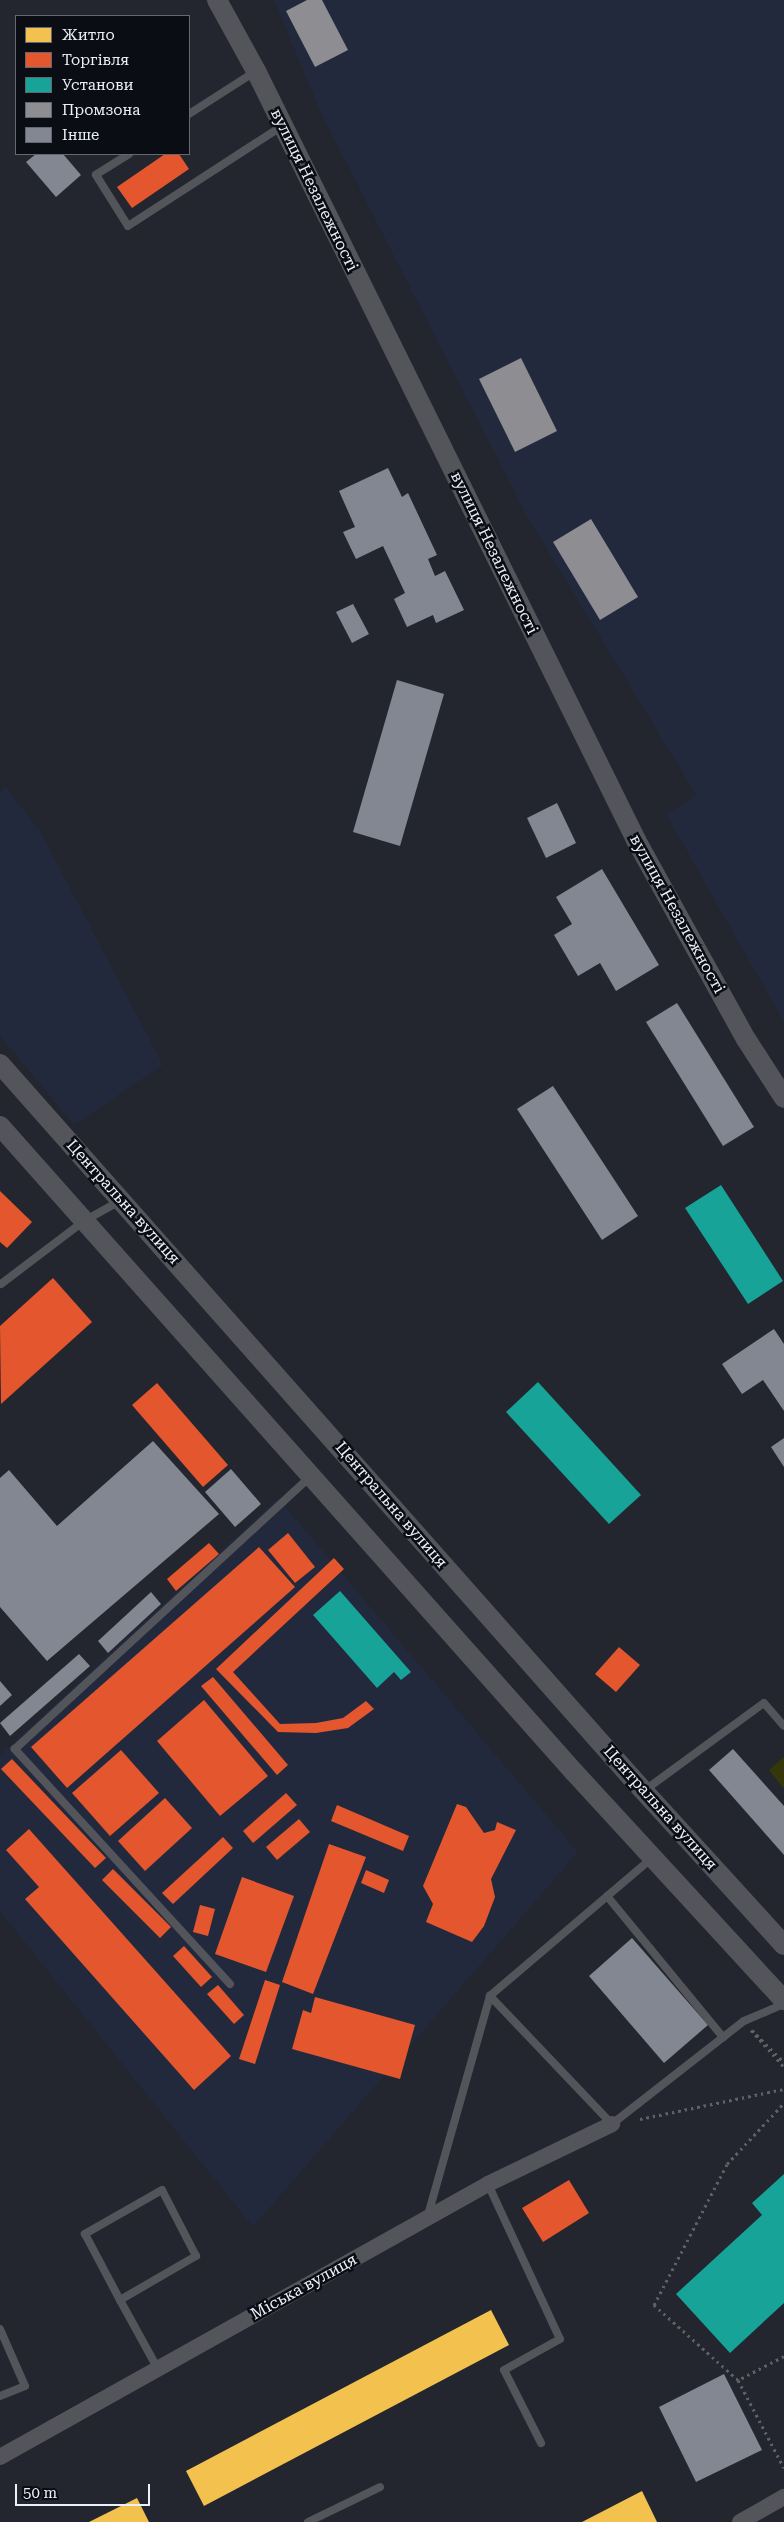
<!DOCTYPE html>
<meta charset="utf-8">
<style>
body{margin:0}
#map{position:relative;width:784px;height:2522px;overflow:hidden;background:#23262e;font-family:"Roboto Serif",serif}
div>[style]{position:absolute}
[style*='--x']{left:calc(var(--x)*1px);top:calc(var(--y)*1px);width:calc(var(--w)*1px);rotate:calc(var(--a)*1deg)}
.built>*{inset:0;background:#22293c}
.green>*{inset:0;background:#353609}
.homes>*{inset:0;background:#f2c14e}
.shops>*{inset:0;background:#e4572e}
.public>*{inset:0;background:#17a398}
.industry>*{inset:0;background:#8d8d92}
.building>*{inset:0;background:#838791}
.path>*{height:3px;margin-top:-1.5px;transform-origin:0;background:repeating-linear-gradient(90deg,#5e6166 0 2.5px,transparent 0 6.5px)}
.service>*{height:8px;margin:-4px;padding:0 4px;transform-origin:4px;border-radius:4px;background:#53555b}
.minor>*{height:16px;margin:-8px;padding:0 8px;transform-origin:8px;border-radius:8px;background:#53555b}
.tertiary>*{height:20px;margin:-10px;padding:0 10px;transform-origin:10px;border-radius:10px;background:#53555b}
span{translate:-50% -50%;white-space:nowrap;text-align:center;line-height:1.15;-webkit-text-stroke:5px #0b0d14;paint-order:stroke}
.street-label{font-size:16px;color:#ecf0fa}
.legend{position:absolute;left:15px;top:15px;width:175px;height:140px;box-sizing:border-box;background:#0b0d14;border:1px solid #656870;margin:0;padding:6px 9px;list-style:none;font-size:15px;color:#ecf0fa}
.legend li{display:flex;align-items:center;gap:10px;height:25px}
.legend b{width:25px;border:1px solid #656870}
.scale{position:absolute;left:15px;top:2484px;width:135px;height:22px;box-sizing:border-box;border:2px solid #ecf0fa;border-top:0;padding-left:6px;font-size:15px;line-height:18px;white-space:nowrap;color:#ecf0fa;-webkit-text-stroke:4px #0b0d14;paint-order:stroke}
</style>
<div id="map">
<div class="built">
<div style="clip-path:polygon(274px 0,784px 0,784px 1022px,666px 814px,697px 796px,528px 518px,321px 113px)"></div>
<div style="clip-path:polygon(5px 786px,40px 831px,163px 1065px,74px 1125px,0 1036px,0 792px)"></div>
<div style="clip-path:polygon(278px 1498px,578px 1852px,253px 2227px,0 1911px,0 1755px)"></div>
</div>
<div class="green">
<div style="clip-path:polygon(784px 1757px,784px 1789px,769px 1770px)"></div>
</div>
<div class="homes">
<div style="clip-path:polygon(491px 2310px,509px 2345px,204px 2506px,186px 2471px)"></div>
<div style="clip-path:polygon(642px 2491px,657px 2522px,582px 2522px)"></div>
<div style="clip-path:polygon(137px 2498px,149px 2522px,89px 2522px)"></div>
</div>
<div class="shops">
<div style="clip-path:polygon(165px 154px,179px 154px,189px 169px,132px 208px,117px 187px)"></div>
<div style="clip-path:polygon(0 1191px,32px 1222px,7px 1248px,0 1242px)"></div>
<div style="clip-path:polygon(53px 1278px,92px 1322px,1px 1404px,0 1326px)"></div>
<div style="clip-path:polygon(157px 1383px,228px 1465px,203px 1487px,132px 1405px)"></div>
<div style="clip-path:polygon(288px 1533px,315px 1567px,295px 1583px,268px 1550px)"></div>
<div style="clip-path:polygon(209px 1543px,219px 1554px,176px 1591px,167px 1579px)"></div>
<div style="clip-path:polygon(259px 1547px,295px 1587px,67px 1788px,31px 1747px)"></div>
<div style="clip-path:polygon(334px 1558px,344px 1569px,233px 1672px,280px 1724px,316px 1723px,343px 1718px,366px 1701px,374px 1709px,348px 1728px,316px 1733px,278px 1732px,216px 1669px)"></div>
<div style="clip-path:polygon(619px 1647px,640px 1665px,616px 1692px,595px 1674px)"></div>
<div style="clip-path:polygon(213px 1677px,288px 1765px,277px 1775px,201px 1686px)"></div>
<div style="clip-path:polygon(204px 1700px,268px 1776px,220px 1816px,157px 1741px)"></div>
<div style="clip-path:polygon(121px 1750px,159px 1793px,110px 1836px,72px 1793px)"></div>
<div style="clip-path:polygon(12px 1759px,106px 1858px,95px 1868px,1px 1769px)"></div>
<div style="clip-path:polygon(286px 1793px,297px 1805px,253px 1843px,243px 1831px)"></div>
<div style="clip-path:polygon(165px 1798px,192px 1828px,145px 1871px,118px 1841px)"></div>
<div style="clip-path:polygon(457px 1804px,466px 1807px,484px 1833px,495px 1830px,497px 1822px,516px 1830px,491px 1879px,495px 1897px,484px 1926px,472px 1942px,426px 1922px,433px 1904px,423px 1886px)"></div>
<div style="clip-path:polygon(337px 1805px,409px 1836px,403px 1851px,331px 1821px)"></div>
<div style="clip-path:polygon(299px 1819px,310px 1832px,277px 1860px,266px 1847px)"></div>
<div style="clip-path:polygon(29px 1829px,231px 2056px,194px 2090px,25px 1899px,39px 1887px,6px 1850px)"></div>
<div style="clip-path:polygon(223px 1837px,233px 1848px,173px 1904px,162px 1893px)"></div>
<div style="clip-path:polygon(329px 1844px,366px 1857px,313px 1994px,282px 1982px)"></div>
<div style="clip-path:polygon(113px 1869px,171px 1927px,160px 1938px,102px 1880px)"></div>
<div style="clip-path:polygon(366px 1870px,389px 1880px,384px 1893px,361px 1883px)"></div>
<div style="clip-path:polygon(242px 1877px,294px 1896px,266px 1972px,215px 1954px)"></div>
<div style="clip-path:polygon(200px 1905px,215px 1909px,208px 1936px,193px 1932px)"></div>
<div style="clip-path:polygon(184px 1946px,212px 1977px,201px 1987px,173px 1956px)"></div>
<div style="clip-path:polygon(265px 1980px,280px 1985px,255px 2064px,239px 2059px)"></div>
<div style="clip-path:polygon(218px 1985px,244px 2015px,234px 2024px,207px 1994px)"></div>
<div style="clip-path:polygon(315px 1997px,415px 2025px,400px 2079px,292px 2049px,303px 2010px,311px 2013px)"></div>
<div style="clip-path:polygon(569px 2180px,589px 2213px,543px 2242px,522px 2208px)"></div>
</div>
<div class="public">
<div style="clip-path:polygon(721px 1185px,783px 1281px,748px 1304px,685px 1208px)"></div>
<div style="clip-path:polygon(538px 1382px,641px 1495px,609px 1524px,506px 1412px)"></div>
<div style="clip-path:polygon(340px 1591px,411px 1672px,401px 1680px,394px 1672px,377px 1688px,313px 1615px)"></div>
<div style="clip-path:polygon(784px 2174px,784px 2303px,730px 2353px,676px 2294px,762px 2215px,752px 2203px)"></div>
</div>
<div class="industry">
<div style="clip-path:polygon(307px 0,322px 0,348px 50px,315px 67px,286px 11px)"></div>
<div style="clip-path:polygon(521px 358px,557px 431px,515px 452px,479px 379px)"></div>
<div style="clip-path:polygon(591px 519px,638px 597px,600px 620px,553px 542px)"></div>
</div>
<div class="building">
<div style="clip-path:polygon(36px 154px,63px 154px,81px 175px,56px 197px,26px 162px)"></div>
<div style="clip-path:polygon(388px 468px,402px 497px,408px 493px,437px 555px,428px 559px,435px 576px,445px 571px,464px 610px,436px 623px,433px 615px,407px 627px,394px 599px,405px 593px,383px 546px,356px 559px,343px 532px,355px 527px,339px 491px)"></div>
<div style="clip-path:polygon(353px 604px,369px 634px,352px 643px,336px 612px)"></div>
<div style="clip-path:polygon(397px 680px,444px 694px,400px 846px,353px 832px)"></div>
<div style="clip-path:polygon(557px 803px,576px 843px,546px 858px,527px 818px)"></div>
<div style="clip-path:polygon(602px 869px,659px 965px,616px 991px,600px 963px,578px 976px,554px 935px,572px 924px,556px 897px)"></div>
<div style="clip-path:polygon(677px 1003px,754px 1127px,723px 1146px,646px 1022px)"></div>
<div style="clip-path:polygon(553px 1086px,638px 1216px,602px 1240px,517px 1109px)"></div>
<div style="clip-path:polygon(774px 1329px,784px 1344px,784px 1411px,763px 1380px,742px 1394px,722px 1364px)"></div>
<div style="clip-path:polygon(784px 1438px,784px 1467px,771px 1447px)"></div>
<div style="clip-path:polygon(153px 1441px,219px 1514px,47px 1661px,0 1607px,0 1478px,9px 1470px,57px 1526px)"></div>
<div style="clip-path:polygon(231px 1469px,261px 1504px,235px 1527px,205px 1492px)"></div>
<div style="clip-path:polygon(151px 1592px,161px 1604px,108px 1653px,98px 1641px)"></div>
<div style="clip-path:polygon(79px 1654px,90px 1666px,10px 1736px,0 1723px)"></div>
<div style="clip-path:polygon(0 1681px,12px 1695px,0 1706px)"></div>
<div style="clip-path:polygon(733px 1749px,784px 1806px,784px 1855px,709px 1770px)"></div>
<div style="clip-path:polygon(632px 1938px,708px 2025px,664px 2063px,589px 1976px)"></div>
<div style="clip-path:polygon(724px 2374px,762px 2450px,696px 2482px,659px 2407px)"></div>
</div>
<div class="path">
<div style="--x:751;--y:2030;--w:50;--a:48.3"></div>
<div style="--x:752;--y:2030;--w:45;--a:45"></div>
<div style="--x:640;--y:2119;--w:147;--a:-11.8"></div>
<div style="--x:784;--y:2356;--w:52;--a:152.4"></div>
<div style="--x:738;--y:2380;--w:99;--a:62.4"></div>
<div style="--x:738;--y:2380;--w:113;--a:-138.2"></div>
<div style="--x:654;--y:2305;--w:159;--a:-62.6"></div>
<div style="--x:727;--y:2164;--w:83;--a:-46.9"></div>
</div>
<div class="service">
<div style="--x:189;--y:114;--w:80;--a:-32.7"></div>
<div style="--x:129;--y:154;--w:39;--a:148"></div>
<div style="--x:96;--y:175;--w:60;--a:57.9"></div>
<div style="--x:128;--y:226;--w:184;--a:-33"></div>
<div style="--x:1;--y:1284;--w:104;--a:-37.2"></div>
<div style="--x:84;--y:1221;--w:41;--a:-29.1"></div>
<div style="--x:645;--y:1790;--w:147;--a:-36.2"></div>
<div style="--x:764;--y:1703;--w:30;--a:49"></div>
<div style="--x:652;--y:1858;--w:213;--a:139.6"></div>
<div style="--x:490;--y:1996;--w:177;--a:46.4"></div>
<div style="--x:612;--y:2124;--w:167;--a:-38"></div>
<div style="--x:744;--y:2021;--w:43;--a:-23"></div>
<div style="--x:607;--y:1896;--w:183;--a:50.6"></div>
<div style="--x:230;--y:1984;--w:319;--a:-132.5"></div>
<div style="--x:15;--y:1749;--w:403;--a:-42.7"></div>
<div style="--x:488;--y:2184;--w:171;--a:65.1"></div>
<div style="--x:560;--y:2339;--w:64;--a:151"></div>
<div style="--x:504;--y:2370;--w:82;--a:63.1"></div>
<div style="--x:428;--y:2215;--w:228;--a:-74.2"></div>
<div style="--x:120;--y:2300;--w:88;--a:-30.1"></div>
<div style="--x:196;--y:2256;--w:74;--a:-117.3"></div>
<div style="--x:162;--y:2190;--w:89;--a:150.3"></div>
<div style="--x:85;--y:2234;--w:75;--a:62.1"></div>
<div style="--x:120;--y:2300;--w:79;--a:61.2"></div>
<div style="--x:0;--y:2329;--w:62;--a:66.3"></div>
<div style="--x:25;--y:2386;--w:27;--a:158"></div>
<div style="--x:308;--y:2522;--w:80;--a:-25.9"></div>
</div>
<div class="minor">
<div style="--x:0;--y:2457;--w:559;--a:-29.22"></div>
<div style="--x:488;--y:2184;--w:138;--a:-25.8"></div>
<div style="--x:740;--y:2522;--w:51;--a:-29.6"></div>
</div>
<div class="tertiary">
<div style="--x:217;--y:0;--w:81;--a:61.2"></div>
<div style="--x:256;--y:71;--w:858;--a:63.7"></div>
<div style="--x:636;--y:840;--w:227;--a:61.1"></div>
<div style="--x:746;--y:1039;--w:70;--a:57.2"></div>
<div style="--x:0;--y:1064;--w:952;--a:48.49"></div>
<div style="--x:631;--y:1777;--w:227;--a:47.7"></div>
<div style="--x:0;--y:1126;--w:864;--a:48.38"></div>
<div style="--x:574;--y:1772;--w:310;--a:47.4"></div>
</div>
<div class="street-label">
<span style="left:314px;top:190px;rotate:64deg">вулиця Незалежності</span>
<span style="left:494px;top:553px;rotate:64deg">вулиця Незалежності</span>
<span style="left:677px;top:914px;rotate:61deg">вулиця Незалежності</span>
<span style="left:123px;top:1202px;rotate:48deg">Центральна вулиця</span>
<span style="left:391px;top:1505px;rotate:49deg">Центральна вулиця</span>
<span style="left:660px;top:1808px;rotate:48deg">Центральна вулиця</span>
<span style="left:304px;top:2287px;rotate:-29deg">Міська вулиця</span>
</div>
<ul class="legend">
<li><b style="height:14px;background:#f2c14e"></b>Житло</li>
<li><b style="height:14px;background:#e4572e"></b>Торгівля</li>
<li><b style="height:14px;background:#17a398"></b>Установи</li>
<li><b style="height:14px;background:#8d8d92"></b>Промзона</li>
<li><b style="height:14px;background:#838791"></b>Інше</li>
</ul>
<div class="scale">50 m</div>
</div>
